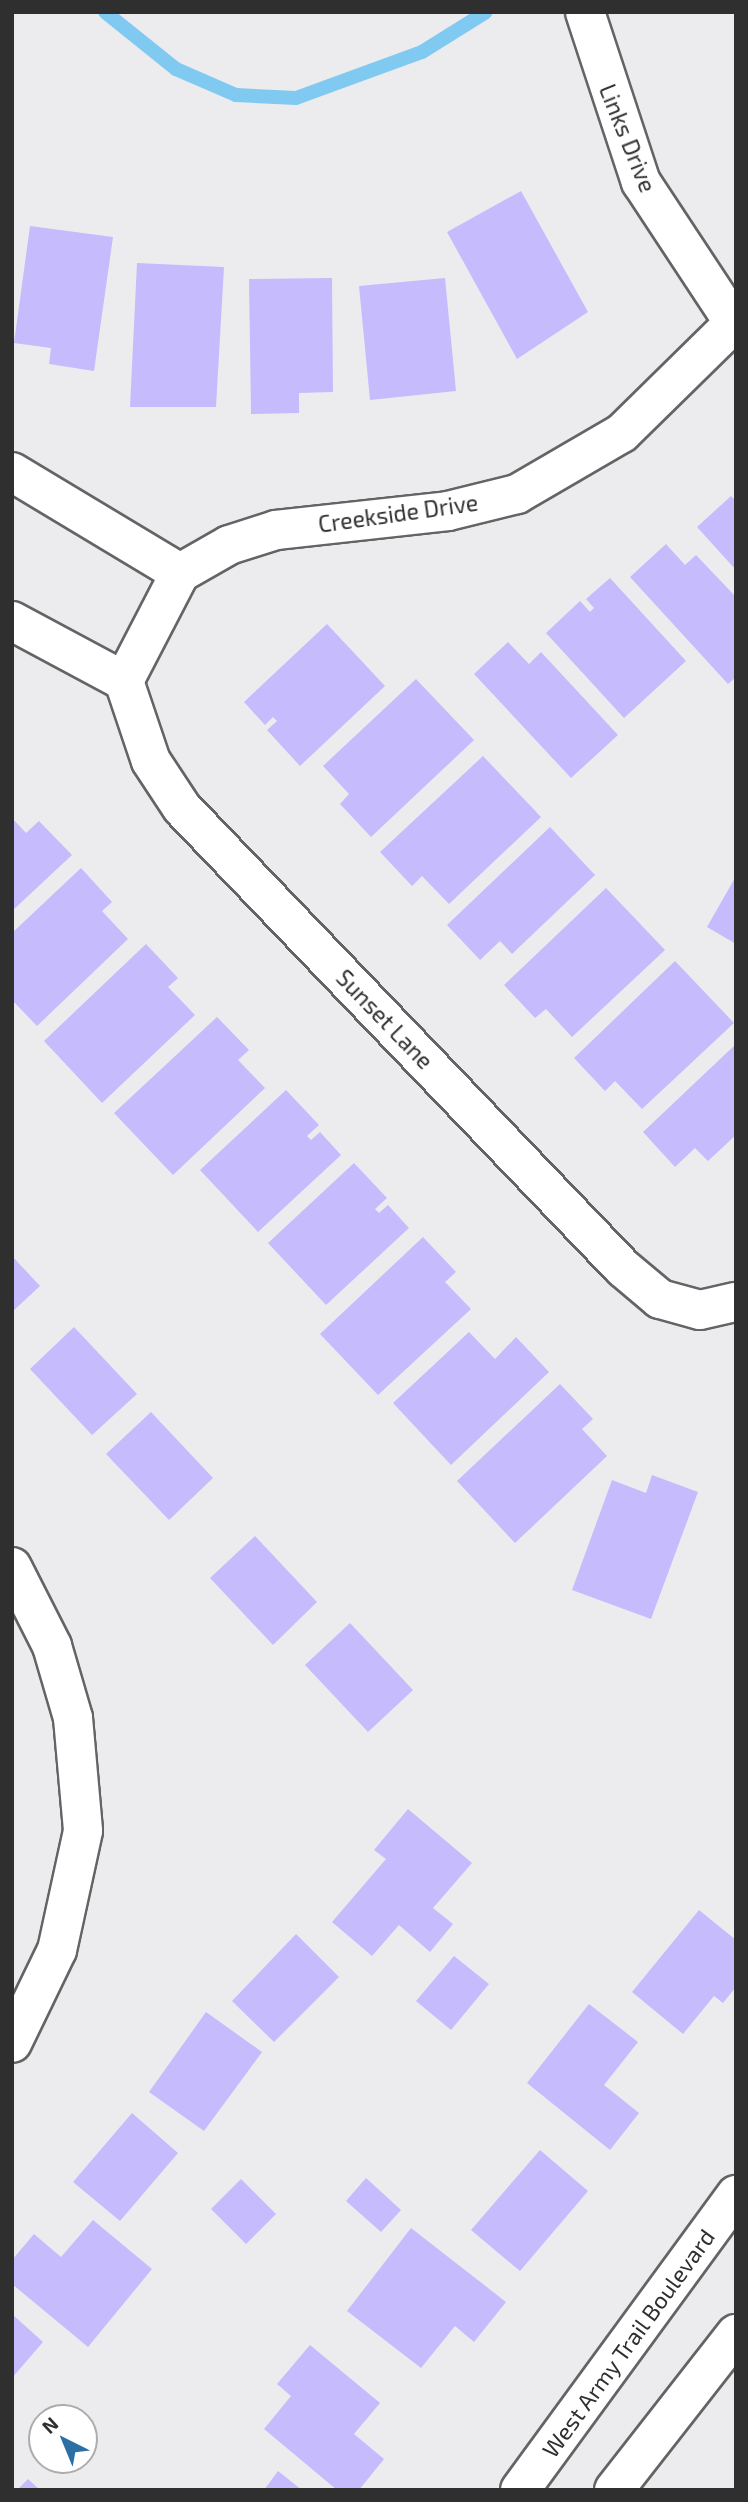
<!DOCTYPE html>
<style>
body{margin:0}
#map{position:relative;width:748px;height:2502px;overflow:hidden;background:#ececef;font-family:"Exo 2",sans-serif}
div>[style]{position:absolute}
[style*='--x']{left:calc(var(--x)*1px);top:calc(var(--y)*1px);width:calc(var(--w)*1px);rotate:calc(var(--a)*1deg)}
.stream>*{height:14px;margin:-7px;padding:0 7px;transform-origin:7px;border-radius:7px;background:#80caf1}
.building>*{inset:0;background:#c6bbfd}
.roads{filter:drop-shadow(2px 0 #646466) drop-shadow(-2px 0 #646466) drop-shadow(0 2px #646466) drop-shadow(0 -2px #646466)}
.street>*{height:38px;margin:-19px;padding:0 19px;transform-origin:19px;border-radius:19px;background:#fff}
.secondary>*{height:38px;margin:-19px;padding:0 19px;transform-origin:19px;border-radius:19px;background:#fff}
span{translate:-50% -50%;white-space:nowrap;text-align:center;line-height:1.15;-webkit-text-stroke:5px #fff;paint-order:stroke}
.street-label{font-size:23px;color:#2f2f30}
.frame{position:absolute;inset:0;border:14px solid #2f2f30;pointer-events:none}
.north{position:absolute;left:28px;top:2404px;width:70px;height:70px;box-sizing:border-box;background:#fff;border:2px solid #acacac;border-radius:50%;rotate:317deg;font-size:19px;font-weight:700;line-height:28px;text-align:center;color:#2f2f30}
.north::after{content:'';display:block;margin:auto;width:24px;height:32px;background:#2c6fa4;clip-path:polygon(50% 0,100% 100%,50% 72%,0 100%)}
</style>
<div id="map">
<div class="stream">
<div style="--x:105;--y:12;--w:91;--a:38.8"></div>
<div style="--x:176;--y:69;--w:65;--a:23.4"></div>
<div style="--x:236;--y:95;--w:60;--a:2.9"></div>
<div style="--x:296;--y:98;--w:134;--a:-20.1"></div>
<div style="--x:422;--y:52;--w:75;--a:-32"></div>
</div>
<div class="building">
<div style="clip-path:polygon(521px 191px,588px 312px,517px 359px,447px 232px)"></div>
<div style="clip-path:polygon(30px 226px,113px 237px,94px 371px,49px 364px,51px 348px,14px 343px)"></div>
<div style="clip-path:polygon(137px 263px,224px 267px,216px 407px,130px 407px)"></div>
<div style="clip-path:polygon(332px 278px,333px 392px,299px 393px,299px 413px,251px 414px,249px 279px)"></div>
<div style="clip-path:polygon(445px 278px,456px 391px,370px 400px,359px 286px)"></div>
<div style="clip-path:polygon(731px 496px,736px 501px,736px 570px,697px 527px)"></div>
<div style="clip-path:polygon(666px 544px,685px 565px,696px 555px,736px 597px,736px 677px,728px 684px,630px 577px)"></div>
<div style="clip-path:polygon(610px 578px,686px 661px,624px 718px,546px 633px,580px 601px,590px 612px,594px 608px,586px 599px)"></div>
<div style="clip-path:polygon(327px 624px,385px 686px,300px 766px,267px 730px,277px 721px,273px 717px,265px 725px,244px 702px)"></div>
<div style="clip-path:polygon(508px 642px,529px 664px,541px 652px,618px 735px,571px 778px,474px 674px)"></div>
<div style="clip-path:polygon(416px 679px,474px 740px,371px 837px,340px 804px,349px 794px,323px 766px)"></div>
<div style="clip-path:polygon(483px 756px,541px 817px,449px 904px,422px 876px,412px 886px,380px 852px)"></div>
<div style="clip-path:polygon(12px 818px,26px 833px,39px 821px,72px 855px,12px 911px)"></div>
<div style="clip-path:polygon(550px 827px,595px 875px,512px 954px,500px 941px,480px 960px,447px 925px)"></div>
<div style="clip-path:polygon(81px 868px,112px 902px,102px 911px,128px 939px,37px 1026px,12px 1000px,12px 933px)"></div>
<div style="clip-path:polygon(736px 876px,736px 944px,707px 927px)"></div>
<div style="clip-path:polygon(606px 888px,665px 950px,572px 1037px,546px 1009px,535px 1018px,504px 985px)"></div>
<div style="clip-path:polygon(146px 944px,178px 978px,168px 987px,195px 1015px,102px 1103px,44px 1041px)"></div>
<div style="clip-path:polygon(675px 961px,734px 1023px,642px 1109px,615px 1081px,605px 1091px,574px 1058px)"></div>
<div style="clip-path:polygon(217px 1017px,249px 1050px,238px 1060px,265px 1088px,173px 1175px,114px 1113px)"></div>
<div style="clip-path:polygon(736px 1044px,736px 1135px,708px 1161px,695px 1148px,675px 1167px,643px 1132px)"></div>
<div style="clip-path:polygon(286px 1090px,319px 1125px,307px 1136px,311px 1140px,320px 1132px,341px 1155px,258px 1232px,200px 1170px)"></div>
<div style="clip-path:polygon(354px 1163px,387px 1198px,375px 1209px,379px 1213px,388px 1205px,409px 1228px,326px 1305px,268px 1243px)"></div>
<div style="clip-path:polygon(423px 1237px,456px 1272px,445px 1282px,471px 1309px,378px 1395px,320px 1334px)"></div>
<div style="clip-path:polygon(12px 1256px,40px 1286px,12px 1312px)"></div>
<div style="clip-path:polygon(74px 1327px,137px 1394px,92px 1435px,30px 1369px)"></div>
<div style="clip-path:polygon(469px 1332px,495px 1359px,516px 1337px,549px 1372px,451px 1465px,393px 1403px)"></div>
<div style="clip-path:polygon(560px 1384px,593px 1419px,582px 1429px,607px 1456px,515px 1543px,457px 1481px)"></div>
<div style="clip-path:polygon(151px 1412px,213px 1478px,169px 1520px,106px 1454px)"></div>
<div style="clip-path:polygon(652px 1475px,698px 1492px,651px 1619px,572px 1590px,612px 1480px,646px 1493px)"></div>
<div style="clip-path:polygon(255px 1536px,317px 1602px,273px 1645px,210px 1578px)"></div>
<div style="clip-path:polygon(350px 1623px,413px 1690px,368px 1732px,305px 1665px)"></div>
<div style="clip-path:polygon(408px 1809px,472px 1863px,433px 1908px,453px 1924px,430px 1952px,399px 1925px,372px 1956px,332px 1922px,386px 1859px,374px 1850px)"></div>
<div style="clip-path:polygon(699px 1910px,736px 1940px,736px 1987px,723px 2003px,714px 1996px,683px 2034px,632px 1992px)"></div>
<div style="clip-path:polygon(296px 1934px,339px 1977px,274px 2042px,232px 2001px)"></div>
<div style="clip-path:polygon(454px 1956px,489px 1984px,451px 2030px,416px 2001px)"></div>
<div style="clip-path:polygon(589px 2004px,638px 2042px,604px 2085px,639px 2113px,610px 2150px,527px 2083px)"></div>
<div style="clip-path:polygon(206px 2012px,262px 2052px,204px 2131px,149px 2092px)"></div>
<div style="clip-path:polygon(132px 2113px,178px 2153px,120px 2221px,73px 2182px)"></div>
<div style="clip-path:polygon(540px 2150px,588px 2191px,520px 2271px,471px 2230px)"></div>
<div style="clip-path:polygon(366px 2178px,401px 2210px,381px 2232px,346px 2201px)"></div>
<div style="clip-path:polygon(241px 2179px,276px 2214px,246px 2244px,211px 2209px)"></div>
<div style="clip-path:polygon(93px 2220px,152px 2269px,88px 2347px,12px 2284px,12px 2260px,34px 2234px,61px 2257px)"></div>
<div style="clip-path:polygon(411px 2228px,506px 2302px,474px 2342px,455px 2326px,421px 2368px,347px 2311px)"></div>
<div style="clip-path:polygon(12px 2314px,43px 2342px,12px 2378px)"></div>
<div style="clip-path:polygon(310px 2345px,380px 2403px,354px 2434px,384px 2459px,359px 2490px,337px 2490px,264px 2429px,291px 2396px,277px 2384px)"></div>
<div style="clip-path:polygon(278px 2471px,302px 2490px,264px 2490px)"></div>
<div style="clip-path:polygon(28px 2479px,40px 2490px,17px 2490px)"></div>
</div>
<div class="roads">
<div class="street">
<div style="--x:585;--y:12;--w:179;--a:71.8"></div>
<div style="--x:641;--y:182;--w:173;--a:56.6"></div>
<div style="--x:12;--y:472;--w:196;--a:31"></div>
<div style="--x:12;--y:621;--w:127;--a:28.2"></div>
<div style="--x:124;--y:681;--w:84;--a:71.4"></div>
<div style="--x:151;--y:761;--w:56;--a:56.6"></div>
<div style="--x:182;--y:808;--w:637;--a:46.21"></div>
<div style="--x:623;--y:1268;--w:48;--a:40"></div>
<div style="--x:660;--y:1299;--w:41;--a:15.4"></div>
<div style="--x:700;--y:1310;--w:37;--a:-13"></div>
<div style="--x:124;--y:681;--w:122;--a:-62.6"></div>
<div style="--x:180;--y:573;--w:56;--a:-29.7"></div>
<div style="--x:229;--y:545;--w:49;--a:-17.7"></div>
<div style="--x:276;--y:530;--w:173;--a:-6.3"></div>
<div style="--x:448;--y:511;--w:71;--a:-13.8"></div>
<div style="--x:517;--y:494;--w:121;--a:-30.2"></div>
<div style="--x:622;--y:433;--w:156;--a:-44.5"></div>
<div style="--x:12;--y:1567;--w:89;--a:63.1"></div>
<div style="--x:52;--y:1646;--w:75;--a:73.7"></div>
<div style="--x:73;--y:1718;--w:113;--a:84.9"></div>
<div style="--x:83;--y:1831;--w:122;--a:102.3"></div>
<div style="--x:57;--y:1950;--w:103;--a:115.8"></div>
</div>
<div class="secondary">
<div style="--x:520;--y:2490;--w:366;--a:-53.8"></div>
<div style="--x:614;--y:2490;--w:198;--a:-52"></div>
</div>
</div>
<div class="street-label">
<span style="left:628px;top:138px;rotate:68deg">Links Drive</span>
<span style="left:398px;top:513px;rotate:-8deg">Creekside Drive</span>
<span style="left:385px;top:1019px;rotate:46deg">Sunset Lane</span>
<span style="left:628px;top:2343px;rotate:-54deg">West Army Trail Boulevard</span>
</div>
<div class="frame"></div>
<div class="north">N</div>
</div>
